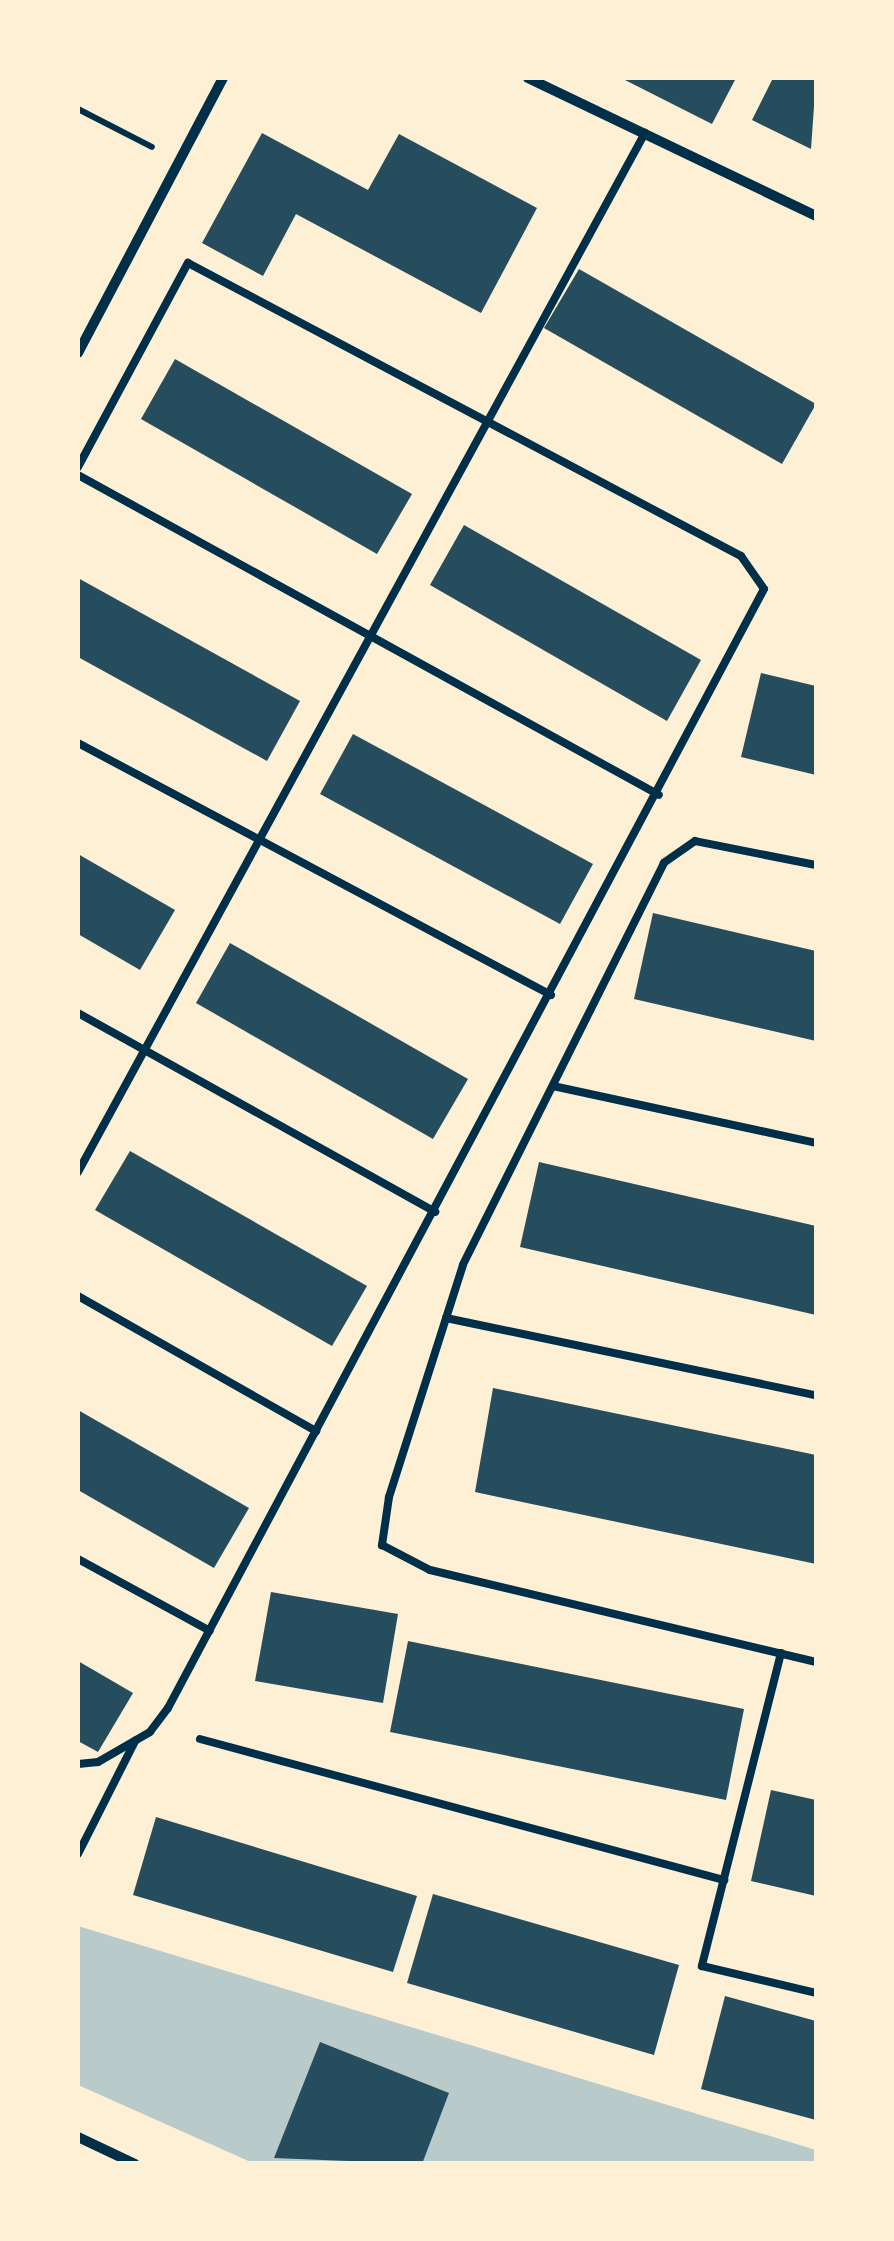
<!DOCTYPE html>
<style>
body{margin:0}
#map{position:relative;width:894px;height:2241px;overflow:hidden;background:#fdf0d5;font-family:Helvetica,sans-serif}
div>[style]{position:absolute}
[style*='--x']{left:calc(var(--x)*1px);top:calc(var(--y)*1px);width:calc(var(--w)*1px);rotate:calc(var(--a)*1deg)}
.green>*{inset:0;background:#b9caca}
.building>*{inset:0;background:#264d5e}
.path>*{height:6px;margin:-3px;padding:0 3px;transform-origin:3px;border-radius:3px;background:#003049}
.service>*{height:8px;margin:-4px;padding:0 4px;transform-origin:4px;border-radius:4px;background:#003049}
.minor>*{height:10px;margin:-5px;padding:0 5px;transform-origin:5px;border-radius:5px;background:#003049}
span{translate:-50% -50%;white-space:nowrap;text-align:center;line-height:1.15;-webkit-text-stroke:10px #fdf0d5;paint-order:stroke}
.frame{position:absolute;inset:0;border:80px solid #fdf0d5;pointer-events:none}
</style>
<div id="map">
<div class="green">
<div style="clip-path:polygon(78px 1926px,816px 2150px,816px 2163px,253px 2163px,78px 2085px)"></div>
</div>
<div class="building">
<div style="clip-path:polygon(621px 78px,736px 78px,712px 124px)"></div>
<div style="clip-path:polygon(773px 78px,816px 78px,811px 149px,752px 120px)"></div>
<div style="clip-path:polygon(262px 133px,368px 190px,399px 134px,537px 208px,481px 313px,296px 214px,263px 276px,202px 243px)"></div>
<div style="clip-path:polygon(579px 269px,816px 404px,782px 464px,544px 328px)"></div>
<div style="clip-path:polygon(175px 359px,412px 494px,377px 554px,141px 419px)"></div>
<div style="clip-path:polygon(464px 525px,701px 660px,667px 721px,430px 585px)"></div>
<div style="clip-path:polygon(78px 578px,300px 701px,267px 761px,78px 657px)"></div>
<div style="clip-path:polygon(761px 673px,816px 686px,816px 775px,741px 757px)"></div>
<div style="clip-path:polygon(353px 734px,593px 864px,560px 924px,320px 794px)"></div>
<div style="clip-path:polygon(78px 854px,175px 910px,140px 970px,78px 934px)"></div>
<div style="clip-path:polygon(653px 913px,816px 951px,816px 1041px,634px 999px)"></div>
<div style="clip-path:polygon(230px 943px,468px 1079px,433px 1139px,196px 1003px)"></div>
<div style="clip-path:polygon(130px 1151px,367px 1286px,332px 1346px,95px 1210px)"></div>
<div style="clip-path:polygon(539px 1162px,816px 1226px,816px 1315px,520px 1247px)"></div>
<div style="clip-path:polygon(493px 1388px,816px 1455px,816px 1564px,475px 1492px)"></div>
<div style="clip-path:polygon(78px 1410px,249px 1508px,214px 1568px,78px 1490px)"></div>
<div style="clip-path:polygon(271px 1592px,398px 1614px,383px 1703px,255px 1681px)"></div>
<div style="clip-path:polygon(408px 1641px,744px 1709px,726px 1800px,390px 1732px)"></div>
<div style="clip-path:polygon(78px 1661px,133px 1693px,98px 1752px,78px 1741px)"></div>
<div style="clip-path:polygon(771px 1790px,816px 1800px,816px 1896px,751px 1881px)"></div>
<div style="clip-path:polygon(156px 1817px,417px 1896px,393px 1972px,133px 1895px)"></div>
<div style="clip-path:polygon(433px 1894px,679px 1965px,654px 2055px,407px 1983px)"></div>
<div style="clip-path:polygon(725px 1996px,816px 2021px,816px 2120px,701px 2089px)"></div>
<div style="clip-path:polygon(320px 2042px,449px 2093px,422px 2164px,274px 2158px)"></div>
</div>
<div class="path">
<div style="--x:78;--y:109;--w:83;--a:27.2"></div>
</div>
<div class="service">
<div style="--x:78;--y:467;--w:232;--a:-61.7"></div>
<div style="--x:188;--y:263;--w:626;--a:27.92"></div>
<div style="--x:741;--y:556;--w:40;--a:55.1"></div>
<div style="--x:764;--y:589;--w:1268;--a:118.04"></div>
<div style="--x:168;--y:1708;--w:30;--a:127"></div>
<div style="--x:150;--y:1732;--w:60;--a:150"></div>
<div style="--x:98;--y:1762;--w:20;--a:174"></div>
<div style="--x:78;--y:475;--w:663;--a:28.84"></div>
<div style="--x:78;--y:743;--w:536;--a:28.05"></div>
<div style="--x:816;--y:865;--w:123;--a:-168.8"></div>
<div style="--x:695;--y:841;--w:38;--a:145"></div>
<div style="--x:664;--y:863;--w:449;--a:116.6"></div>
<div style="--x:463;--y:1265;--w:244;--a:107.7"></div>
<div style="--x:389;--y:1497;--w:49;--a:98.3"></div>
<div style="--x:382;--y:1545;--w:54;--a:27.5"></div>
<div style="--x:430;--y:1570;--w:397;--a:13.4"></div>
<div style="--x:78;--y:1013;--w:409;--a:29.1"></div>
<div style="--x:553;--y:1086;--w:269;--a:12.2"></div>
<div style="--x:78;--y:1172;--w:1184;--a:-61.38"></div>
<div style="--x:78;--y:1296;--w:274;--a:29.6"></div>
<div style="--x:446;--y:1318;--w:378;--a:11.8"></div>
<div style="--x:78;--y:1559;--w:150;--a:28.6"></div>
<div style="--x:781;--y:1653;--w:323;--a:104.2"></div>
<div style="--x:702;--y:1966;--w:117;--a:13.3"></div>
<div style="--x:200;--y:1739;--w:543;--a:15.06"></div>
<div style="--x:78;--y:1854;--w:127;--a:-63.2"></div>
</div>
<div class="minor">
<div style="--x:528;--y:78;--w:319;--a:25.6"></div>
<div style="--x:78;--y:353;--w:311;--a:-62.2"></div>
<div style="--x:78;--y:2137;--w:63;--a:25.3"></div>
</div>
<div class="frame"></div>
</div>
